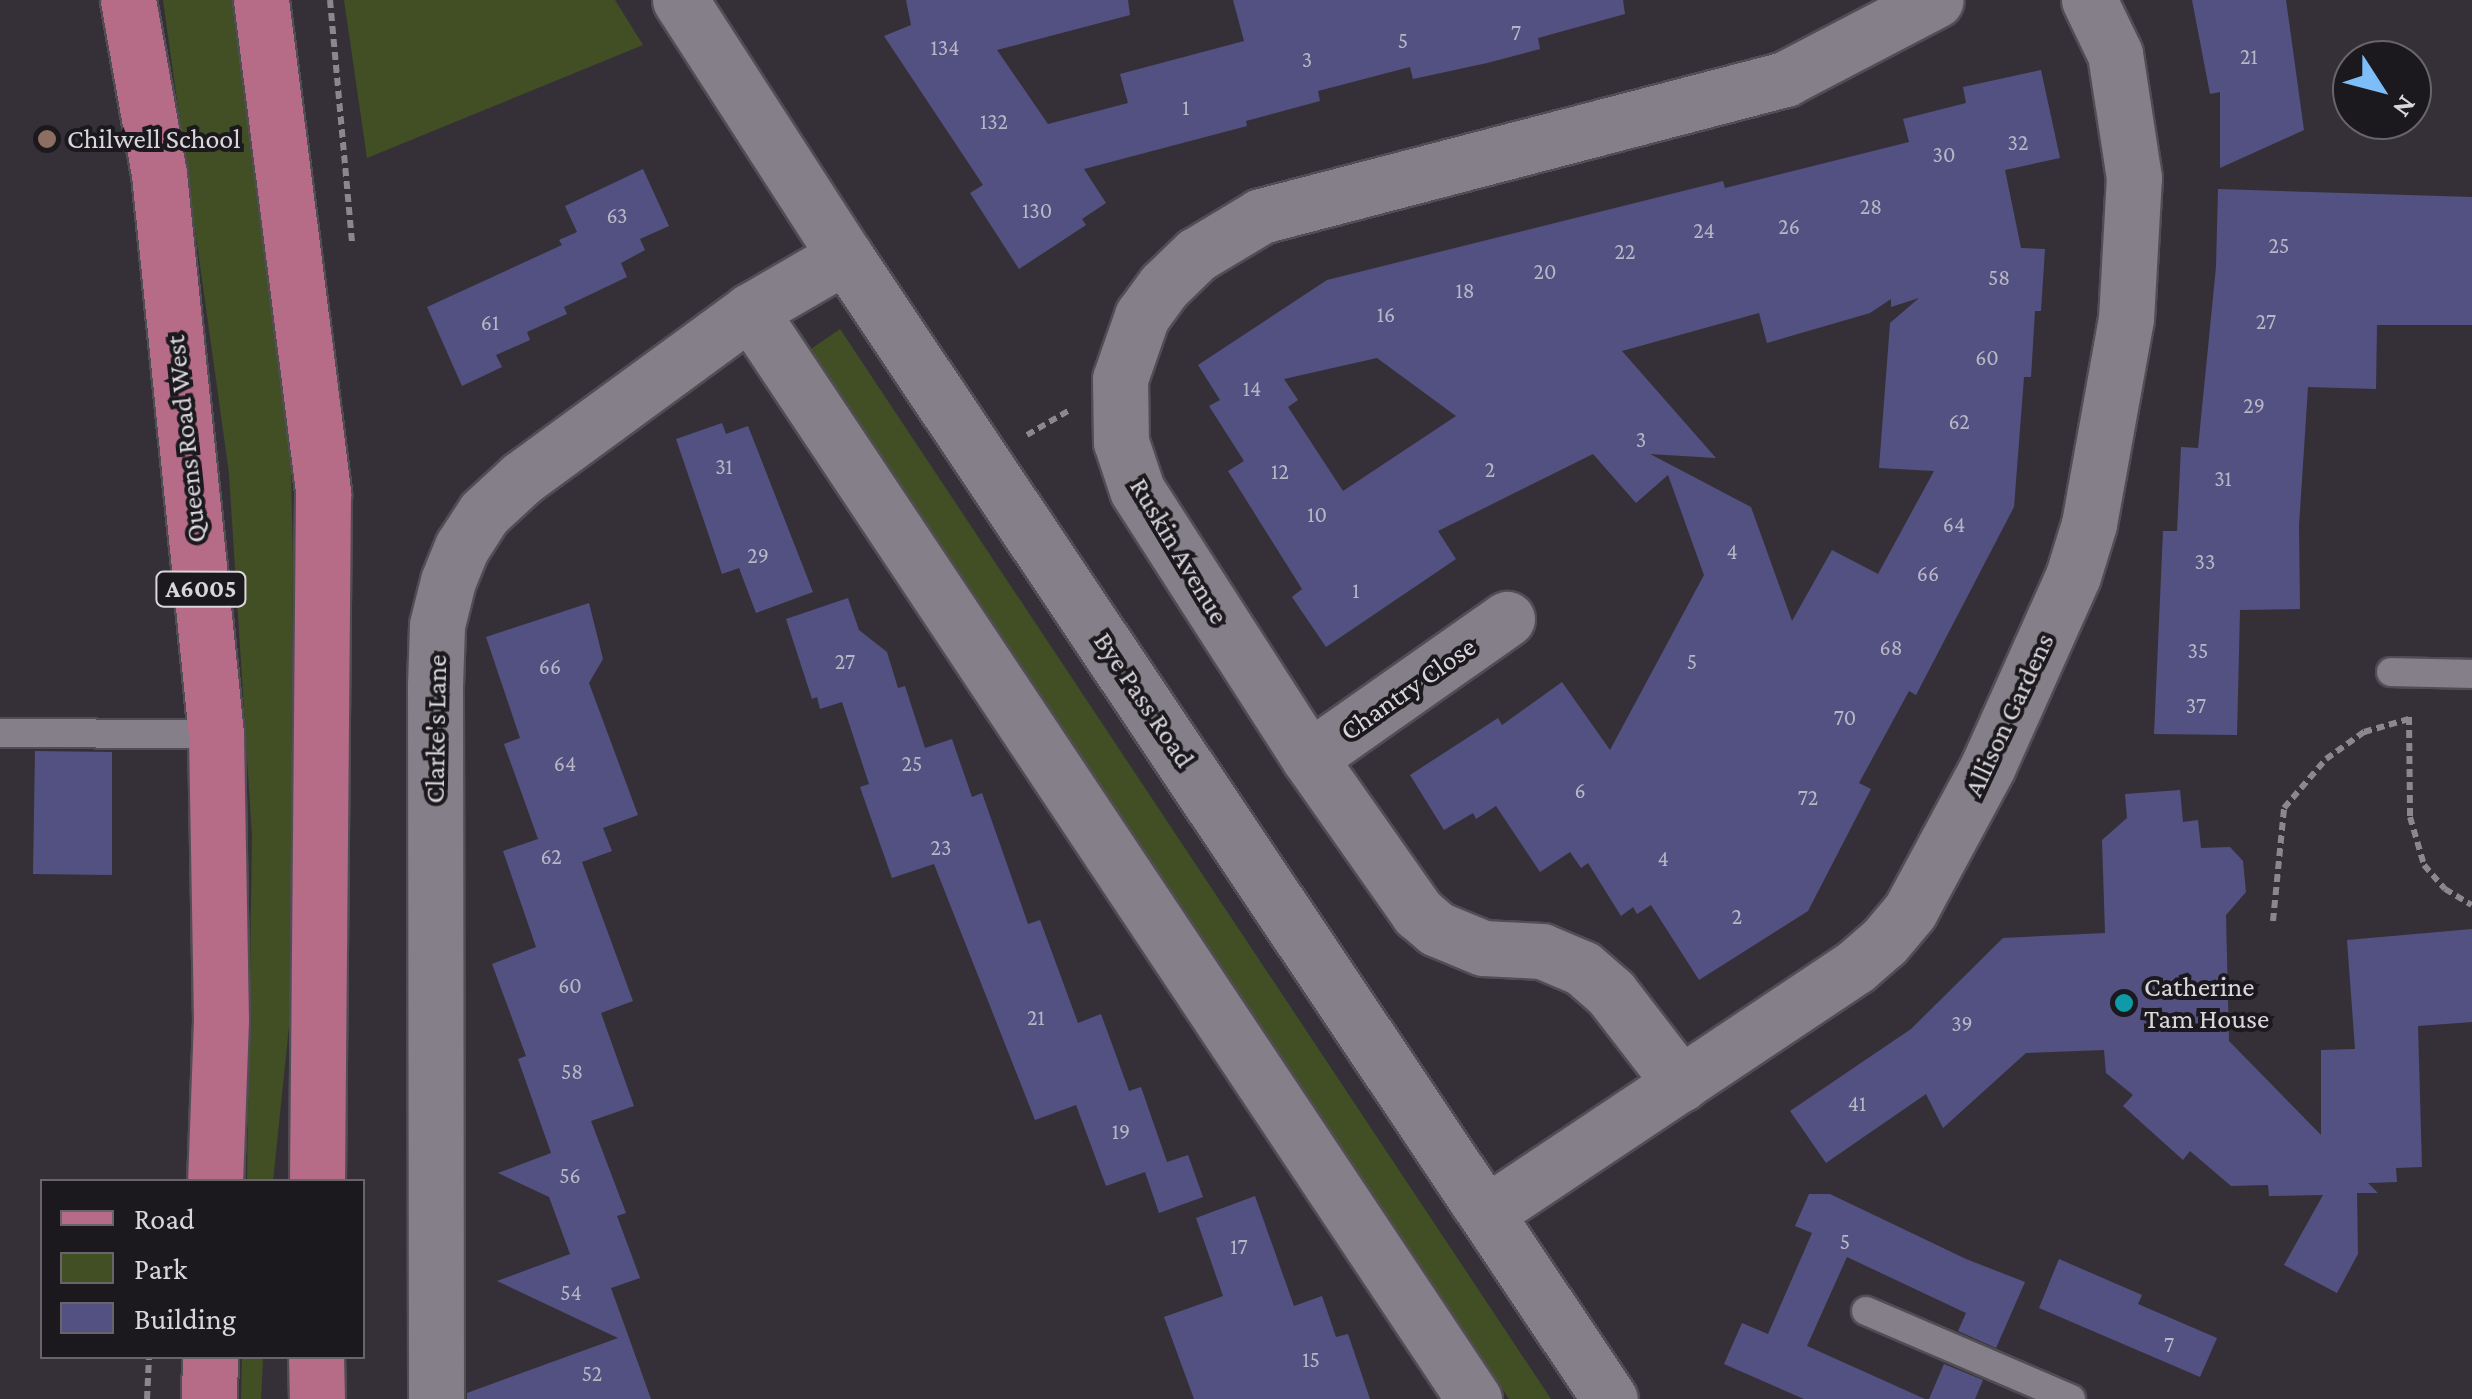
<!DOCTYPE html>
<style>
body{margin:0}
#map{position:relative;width:2472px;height:1399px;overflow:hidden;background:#353038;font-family:"Crimson Pro",serif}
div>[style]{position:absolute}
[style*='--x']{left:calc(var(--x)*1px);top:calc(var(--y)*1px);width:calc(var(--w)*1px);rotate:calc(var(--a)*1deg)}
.green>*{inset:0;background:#424f25}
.building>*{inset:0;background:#535181}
.path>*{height:6px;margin-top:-3px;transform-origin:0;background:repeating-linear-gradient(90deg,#8b878e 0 8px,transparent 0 13px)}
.roads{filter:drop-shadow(2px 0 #514d54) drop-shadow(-2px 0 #514d54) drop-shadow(0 2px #514d54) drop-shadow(0 -2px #514d54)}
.service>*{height:28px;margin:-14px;padding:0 14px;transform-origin:14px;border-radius:14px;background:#847f88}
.minor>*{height:55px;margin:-27.5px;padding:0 27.5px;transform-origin:27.5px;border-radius:27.5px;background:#847f88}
.secondary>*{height:55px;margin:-27.5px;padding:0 27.5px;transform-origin:27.5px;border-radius:27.5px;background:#847f88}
.primary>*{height:55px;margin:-27.5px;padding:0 27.5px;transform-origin:27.5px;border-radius:27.5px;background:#b66b86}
.dots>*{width:28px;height:28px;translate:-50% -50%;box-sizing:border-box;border:5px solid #1b191d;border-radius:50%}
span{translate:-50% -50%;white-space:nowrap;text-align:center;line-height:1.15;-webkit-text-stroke:8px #1b191d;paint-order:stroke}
.number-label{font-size:22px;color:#b8b6c5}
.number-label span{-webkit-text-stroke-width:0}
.shield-label span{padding:2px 8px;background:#1b191d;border:2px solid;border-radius:8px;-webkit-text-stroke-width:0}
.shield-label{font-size:25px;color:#dad7dc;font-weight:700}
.poi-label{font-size:28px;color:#dad7dc}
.left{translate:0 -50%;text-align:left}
.street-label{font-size:28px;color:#dad7dc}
.legend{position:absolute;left:40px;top:1179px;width:325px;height:180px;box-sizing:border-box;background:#1b191d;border:2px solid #676569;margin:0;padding:12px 18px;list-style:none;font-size:30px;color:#dad7dc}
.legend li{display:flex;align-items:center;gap:20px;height:50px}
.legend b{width:50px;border:2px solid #676569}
.north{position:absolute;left:2332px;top:40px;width:100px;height:100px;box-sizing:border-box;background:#1b191d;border:2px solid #676569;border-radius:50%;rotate:126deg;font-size:28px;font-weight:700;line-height:40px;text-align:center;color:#dad7dc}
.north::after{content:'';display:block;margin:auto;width:35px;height:45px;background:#7dbef9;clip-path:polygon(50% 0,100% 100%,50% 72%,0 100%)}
</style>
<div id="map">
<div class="green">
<div style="clip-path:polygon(163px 0,241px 0,258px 95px,291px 467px,293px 563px,290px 1017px,273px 1181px,247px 1181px,252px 836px,229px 473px)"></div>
<div style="clip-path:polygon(344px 0,615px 0,643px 45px,367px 158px)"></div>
<div style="clip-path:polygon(840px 329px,1551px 1399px,1509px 1399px,811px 349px)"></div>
<div style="clip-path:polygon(242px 1357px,263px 1357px,261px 1399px,241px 1399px)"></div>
</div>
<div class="building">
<div style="clip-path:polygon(906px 0,1128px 0,1130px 15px,997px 50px,1048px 124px,1128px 103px,1120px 74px,1244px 41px,1233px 0,1623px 0,1625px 14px,1538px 38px,1540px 49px,1487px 63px,1413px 79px,1410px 67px,1318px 91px,1320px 101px,1246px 121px,1247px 126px,1084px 169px,1106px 203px,1082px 219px,1086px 225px,1019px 269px,970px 193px,983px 185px,884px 36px,911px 25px)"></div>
<div style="clip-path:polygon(2192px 0,2286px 0,2304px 130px,2220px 168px,2220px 92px,2210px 94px)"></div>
<div style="clip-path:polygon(evenodd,2041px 70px,2060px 158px,2005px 170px,2021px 248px,2045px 249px,2041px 311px,2035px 311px,2031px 377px,2024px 377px,2014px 507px,1916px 695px,1909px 691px,1859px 783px,1871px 789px,1808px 911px,1699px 980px,1651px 905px,1637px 914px,1633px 907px,1621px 916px,1588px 863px,1581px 868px,1570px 852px,1540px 872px,1496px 806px,1476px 819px,1473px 813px,1444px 830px,1410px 775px,1498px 718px,1502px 725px,1562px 682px,1610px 750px,1704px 575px,1668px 475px,1636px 503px,1593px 454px,1438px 531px,1456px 559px,1326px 647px,1292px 597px,1302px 589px,1228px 471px,1244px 461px,1209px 406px,1220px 400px,1198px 365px,1327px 280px,1723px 181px,1725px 188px,1909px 142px,1903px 119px,1966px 103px,1963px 87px,2041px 70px,1919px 298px,1890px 323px,1879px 468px,1934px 471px,1878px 574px,1832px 550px,1792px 621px,1751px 507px,1650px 454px,1716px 458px,1622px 351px,1759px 313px,1767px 343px,1870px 313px,1891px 299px,1891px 307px,1919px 298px,2041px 70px,1377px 358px,1456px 416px,1343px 491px,1288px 407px,1298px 400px,1284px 379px,1377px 358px)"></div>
<div style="clip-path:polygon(643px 169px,669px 226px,640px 239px,645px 250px,621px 263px,627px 277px,564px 307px,567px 314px,527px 332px,530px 340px,496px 355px,502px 367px,462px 386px,427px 307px,562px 245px,559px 240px,577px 232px,565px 206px)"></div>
<div style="clip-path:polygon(2218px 189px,2472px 197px,2472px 325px,2377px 325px,2376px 389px,2308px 387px,2299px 526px,2300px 609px,2240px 610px,2237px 735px,2154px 734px,2163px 531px,2177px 531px,2181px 447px,2198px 448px,2216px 267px)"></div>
<div style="clip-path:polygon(722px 423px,726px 434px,748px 426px,813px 592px,756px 613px,739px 568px,722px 574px,676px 439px)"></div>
<div style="clip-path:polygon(848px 598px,859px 630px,887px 652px,898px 688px,905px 686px,925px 748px,952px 739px,972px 797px,982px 793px,1028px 924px,1040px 920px,1078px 1023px,1101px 1014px,1129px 1091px,1141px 1087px,1167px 1162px,1188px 1155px,1203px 1197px,1159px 1213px,1145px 1172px,1106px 1186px,1076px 1105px,1035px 1120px,934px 864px,892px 878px,860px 787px,869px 784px,842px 702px,820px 709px,817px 697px,812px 699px,786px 619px)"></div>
<div style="clip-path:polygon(589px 603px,603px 659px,589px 683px,638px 815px,603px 828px,612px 851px,582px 862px,633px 1001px,601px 1013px,634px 1106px,591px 1121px,626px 1213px,617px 1216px,640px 1278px,611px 1288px,651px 1399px,467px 1399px,467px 1393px,618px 1338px,497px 1281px,570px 1254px,549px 1197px,498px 1173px,551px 1153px,518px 1059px,526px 1056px,492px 964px,536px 947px,503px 851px,538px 839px,504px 744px,520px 738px,486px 637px)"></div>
<div style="clip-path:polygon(35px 751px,112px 752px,112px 875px,33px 874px)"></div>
<div style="clip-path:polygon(2180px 790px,2183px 822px,2198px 820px,2201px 848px,2230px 847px,2243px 861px,2246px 892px,2226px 915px,2229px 1041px,2321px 1135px,2321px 1050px,2355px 1049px,2347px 940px,2472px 929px,2472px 1022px,2418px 1026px,2422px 1167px,2396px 1168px,2397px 1182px,2368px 1183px,2378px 1193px,2357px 1193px,2358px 1254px,2337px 1293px,2284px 1265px,2323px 1195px,2269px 1196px,2268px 1185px,2231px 1186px,2190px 1151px,2183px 1160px,2123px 1106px,2133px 1095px,2106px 1073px,2104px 1050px,2026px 1053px,1943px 1128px,1926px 1094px,1826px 1163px,1790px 1111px,1911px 1029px,2003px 938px,2105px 933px,2102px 840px,2127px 818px,2125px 794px)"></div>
<div style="clip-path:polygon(1809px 1194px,1830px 1194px,1966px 1259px,2025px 1282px,1996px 1348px,1958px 1331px,1966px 1313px,1847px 1257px,1807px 1346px,1925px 1399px,1804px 1399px,1724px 1364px,1742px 1323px,1768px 1334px,1812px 1233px,1795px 1226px)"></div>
<div style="clip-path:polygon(1255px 1196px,1294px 1306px,1322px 1296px,1336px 1337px,1348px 1334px,1370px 1399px,1194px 1399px,1164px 1317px,1223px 1296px,1196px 1218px)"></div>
<div style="clip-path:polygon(2059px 1259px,2142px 1295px,2138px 1304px,2217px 1338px,2200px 1377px,2039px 1308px)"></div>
<div style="clip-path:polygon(1944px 1364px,1983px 1380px,1975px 1399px,1929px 1399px)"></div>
</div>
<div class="path">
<div style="--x:330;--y:0;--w:244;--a:84.8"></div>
<div style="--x:1027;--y:435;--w:48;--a:-30.3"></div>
<div style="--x:2409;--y:717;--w:100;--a:89.4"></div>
<div style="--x:2410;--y:817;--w:50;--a:73.7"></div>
<div style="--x:2424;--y:865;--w:32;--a:49"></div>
<div style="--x:2445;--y:889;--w:31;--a:31"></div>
<div style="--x:2273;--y:921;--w:114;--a:-84.4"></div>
<div style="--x:2284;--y:808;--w:65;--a:-49.4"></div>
<div style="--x:2326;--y:759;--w:47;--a:-35.4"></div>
<div style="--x:2364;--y:732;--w:47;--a:-16.1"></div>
<div style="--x:147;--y:1399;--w:43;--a:-87.3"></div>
</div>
<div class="roads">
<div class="service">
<div style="--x:2391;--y:672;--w:81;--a:1.4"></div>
<div style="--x:0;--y:733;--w:216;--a:0.3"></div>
<div style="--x:1866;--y:1311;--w:223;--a:23.2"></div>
</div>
<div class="minor">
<div style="--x:750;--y:311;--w:1307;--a:56.36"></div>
<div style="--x:1309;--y:758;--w:242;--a:-35.1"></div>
<div style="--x:1681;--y:1084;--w:115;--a:-127.6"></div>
<div style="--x:1611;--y:993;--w:38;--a:-139"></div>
<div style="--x:1582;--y:968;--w:43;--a:-157"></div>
<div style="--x:1542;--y:951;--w:59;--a:-177.1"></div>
<div style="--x:1483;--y:948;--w:50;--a:-157.6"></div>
<div style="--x:1437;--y:929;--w:25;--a:-140"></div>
<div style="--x:1418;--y:913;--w:189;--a:-125.1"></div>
<div style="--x:1309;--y:758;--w:318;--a:-122.7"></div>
<div style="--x:1137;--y:490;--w:51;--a:-108.4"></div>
<div style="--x:1121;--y:442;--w:63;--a:-90.9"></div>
<div style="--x:1120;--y:379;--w:67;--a:-70.8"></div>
<div style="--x:1142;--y:316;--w:37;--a:-54"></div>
<div style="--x:1164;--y:286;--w:45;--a:-44.1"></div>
<div style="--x:1196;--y:255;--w:76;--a:-31"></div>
<div style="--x:1261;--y:216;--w:542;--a:-14.65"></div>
<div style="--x:1785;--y:79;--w:170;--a:-27.6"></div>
<div style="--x:1486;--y:1213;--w:443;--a:-33.7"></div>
<div style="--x:1855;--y:967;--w:38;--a:-41"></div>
<div style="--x:1884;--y:942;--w:40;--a:-50"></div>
<div style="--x:1910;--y:911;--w:165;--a:-61.7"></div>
<div style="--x:1988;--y:766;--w:208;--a:-65.9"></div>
<div style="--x:2073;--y:576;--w:54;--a:-72.9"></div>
<div style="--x:2089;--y:524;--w:208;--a:-79.8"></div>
<div style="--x:2126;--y:319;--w:141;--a:-86.8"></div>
<div style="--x:2134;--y:178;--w:125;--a:-98.7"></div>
<div style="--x:2115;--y:54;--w:60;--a:-115.7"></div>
<div style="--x:436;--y:1399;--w:713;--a:-90.08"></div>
<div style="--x:435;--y:686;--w:61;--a:-88.1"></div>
<div style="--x:437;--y:625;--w:45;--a:-76"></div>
<div style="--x:448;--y:581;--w:37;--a:-68"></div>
<div style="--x:462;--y:547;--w:40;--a:-57.1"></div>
<div style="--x:484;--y:513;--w:52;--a:-42.6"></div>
<div style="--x:522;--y:478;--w:283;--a:-36.2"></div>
<div style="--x:750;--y:311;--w:110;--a:-30.1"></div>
</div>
<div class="secondary">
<div style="--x:680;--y:0;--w:305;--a:57.2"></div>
<div style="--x:845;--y:256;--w:1375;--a:56.21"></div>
</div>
<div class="primary">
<div style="--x:128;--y:0;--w:177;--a:79.9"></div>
<div style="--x:159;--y:174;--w:563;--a:84.19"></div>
<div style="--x:216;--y:734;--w:286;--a:89"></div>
<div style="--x:221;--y:1020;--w:162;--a:92.1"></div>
<div style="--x:261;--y:0;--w:497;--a:82.8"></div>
<div style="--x:323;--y:493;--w:689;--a:90.5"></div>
<div style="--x:316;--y:1356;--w:43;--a:88.7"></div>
<div style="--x:209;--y:1399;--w:43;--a:-88.7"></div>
</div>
</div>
<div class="dots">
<div style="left:47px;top:139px;background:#8d6e63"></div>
<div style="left:2124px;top:1003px;background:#0f9aa8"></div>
</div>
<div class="number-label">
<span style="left:1516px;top:33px">7</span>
<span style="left:1403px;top:41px">5</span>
<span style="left:945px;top:48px">134</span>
<span style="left:2249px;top:57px">21</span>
<span style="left:1307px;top:60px">3</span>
<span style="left:1186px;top:108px">1</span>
<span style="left:994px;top:122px">132</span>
<span style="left:2018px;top:143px">32</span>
<span style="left:1944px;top:155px">30</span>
<span style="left:1871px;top:207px">28</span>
<span style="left:1037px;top:211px">130</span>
<span style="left:617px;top:216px">63</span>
<span style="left:1789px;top:227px">26</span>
<span style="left:1704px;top:231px">24</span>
<span style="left:2279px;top:246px">25</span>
<span style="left:1625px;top:252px">22</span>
<span style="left:1545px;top:272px">20</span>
<span style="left:1999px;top:278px">58</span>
<span style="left:1465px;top:291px">18</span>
<span style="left:1386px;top:315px">16</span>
<span style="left:2266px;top:322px">27</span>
<span style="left:490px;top:323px">61</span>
<span style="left:1987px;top:358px">60</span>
<span style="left:1252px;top:389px">14</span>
<span style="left:2254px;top:406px">29</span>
<span style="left:1959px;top:422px">62</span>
<span style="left:1641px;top:440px">3</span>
<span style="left:724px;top:467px">31</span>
<span style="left:1490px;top:470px">2</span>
<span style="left:1280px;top:472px">12</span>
<span style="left:2223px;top:479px">31</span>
<span style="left:1317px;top:515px">10</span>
<span style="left:1954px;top:525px">64</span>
<span style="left:1732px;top:552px">4</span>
<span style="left:758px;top:556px">29</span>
<span style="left:2205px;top:562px">33</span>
<span style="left:1928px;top:574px">66</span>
<span style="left:1356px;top:591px">1</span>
<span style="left:1891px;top:648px">68</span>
<span style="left:2198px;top:651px">35</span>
<span style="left:845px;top:662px">27</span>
<span style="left:1692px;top:662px">5</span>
<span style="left:550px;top:667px">66</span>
<span style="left:2196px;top:706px">37</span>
<span style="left:1845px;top:718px">70</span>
<span style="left:565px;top:764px">64</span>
<span style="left:912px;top:764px">25</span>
<span style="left:1580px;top:791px">6</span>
<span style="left:1808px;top:798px">72</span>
<span style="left:941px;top:848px">23</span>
<span style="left:551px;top:857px">62</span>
<span style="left:1663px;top:859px">4</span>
<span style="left:1737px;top:917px">2</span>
<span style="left:570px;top:986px">60</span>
<span style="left:1036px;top:1018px">21</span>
<span style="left:1962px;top:1024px">39</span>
<span style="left:572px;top:1072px">58</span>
<span style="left:1857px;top:1104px">41</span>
<span style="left:1121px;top:1132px">19</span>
<span style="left:570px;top:1176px">56</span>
<span style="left:1845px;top:1242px">5</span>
<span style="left:1239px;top:1247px">17</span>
<span style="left:571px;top:1293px">54</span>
<span style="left:2169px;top:1345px">7</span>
<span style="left:1311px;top:1360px">15</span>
<span style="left:592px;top:1374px">52</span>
</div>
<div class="shield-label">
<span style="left:201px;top:589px">A6005</span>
</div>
<div class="poi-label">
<span class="left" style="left:67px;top:139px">Chilwell School</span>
<span class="left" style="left:2144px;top:1003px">Catherine<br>Tam House</span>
</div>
<div class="street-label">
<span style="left:186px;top:439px;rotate:-96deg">Queens Road West</span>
<span style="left:1179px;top:551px;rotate:59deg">Ruskin Avenue</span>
<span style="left:1408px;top:689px;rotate:-35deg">Chantry Close</span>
<span style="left:1144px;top:700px;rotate:56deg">Bye Pass Road</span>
<span style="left:2009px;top:715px;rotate:-65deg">Allison Gardens</span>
<span style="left:436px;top:729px;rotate:-89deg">Clarke's Lane</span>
</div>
<ul class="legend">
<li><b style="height:12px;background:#b66b86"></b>Road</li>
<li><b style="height:28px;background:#424f25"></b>Park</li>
<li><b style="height:28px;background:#535181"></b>Building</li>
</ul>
<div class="north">N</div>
</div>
